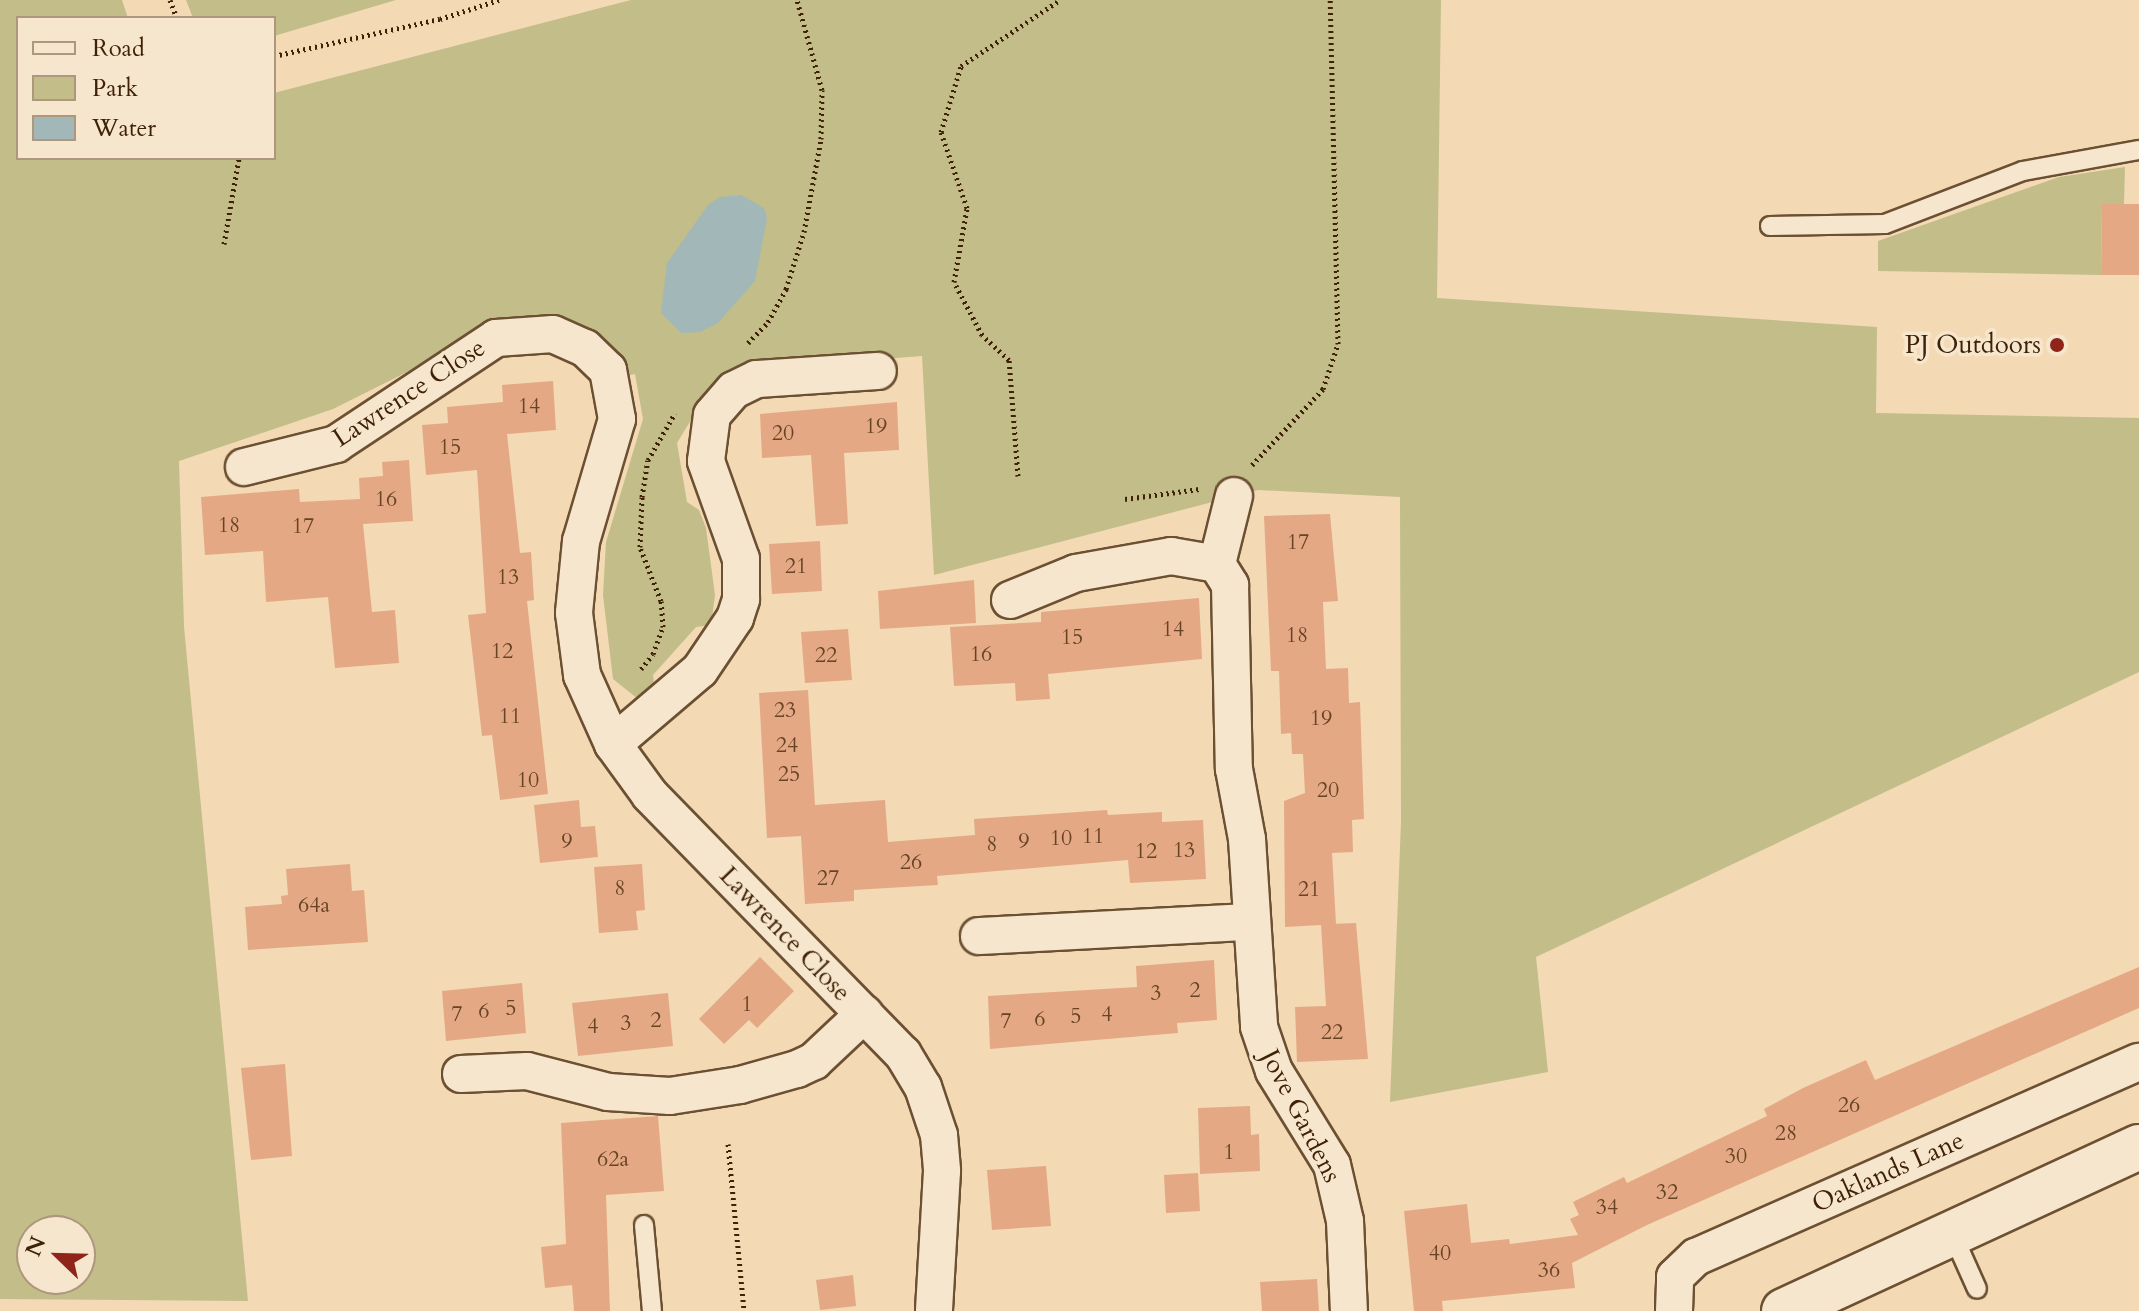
<!DOCTYPE html>
<style>
body{margin:0}
#map{position:relative;width:2139px;height:1311px;overflow:hidden;background:#f3d9b4;font-family:Cardo,serif}
div>[style]{position:absolute}
[style*='--x']{left:calc(var(--x)*1px);top:calc(var(--y)*1px);width:calc(var(--w)*1px);rotate:calc(var(--a)*1deg)}
.green>*{inset:0;background:#c2bd89}
.water>*{inset:0;background:#a1b7b8}
.building>*{inset:0;background:#e4a984}
.path>*{height:5px;margin-top:-2.5px;transform-origin:0;background:repeating-linear-gradient(90deg,#3f2206 0 2px,transparent 0 6px)}
.roads{filter:drop-shadow(2px 0 #6c5032) drop-shadow(-2px 0 #6c5032) drop-shadow(0 2px #6c5032) drop-shadow(0 -2px #6c5032)}
.service>*{height:18px;margin:-9px;padding:0 9px;transform-origin:9px;border-radius:9px;background:#f7e6ce}
.minor>*{height:36px;margin:-18px;padding:0 18px;transform-origin:18px;border-radius:18px;background:#f7e6ce}
.tertiary>*{height:44px;margin:-22px;padding:0 22px;transform-origin:22px;border-radius:22px;background:#f7e6ce}
.dots>*{width:22px;height:22px;translate:-50% -50%;box-sizing:border-box;border:4px solid #f7e6ce;border-radius:50%}
span{translate:-50% -50%;white-space:nowrap;text-align:center;line-height:1.15;-webkit-text-stroke:7px #f7e6ce;paint-order:stroke}
.number-label{font-size:22px;color:#684426}
.number-label span{-webkit-text-stroke-width:0}
.poi-label{font-size:26px;color:#3f2206}
.right{translate:-100% -50%;text-align:right}
.street-label{font-size:26px;color:#3f2206}
.legend{position:absolute;left:16px;top:16px;width:260px;height:144px;box-sizing:border-box;background:#f7e6ce;border:2px solid #ad987e;margin:0;padding:10px 14px;list-style:none;font-size:24px;color:#3f2206}
.legend li{display:flex;align-items:center;gap:16px;height:40px}
.legend b{width:40px;border:2px solid #ad987e}
.north{position:absolute;left:16px;top:1215px;width:80px;height:80px;box-sizing:border-box;background:#f7e6ce;border:2px solid #ad987e;border-radius:50%;rotate:293deg;font-size:22px;font-weight:700;line-height:32px;text-align:center;color:#3f2206}
.north::after{content:'';display:block;margin:auto;width:28px;height:36px;background:#8f2418;clip-path:polygon(50% 0,100% 100%,50% 72%,0 100%)}
</style>
<div id="map">
<div class="green">
<div style="clip-path:polygon(evenodd,0 0,122px 0,128px 18px,18px 18px,18px 158px,274px 158px,274px 93px,631px 0,1441px 0,1437px 298px,1877px 327px,1876px 413px,2139px 418px,2139px 672px,1536px 957px,1548px 1072px,1390px 1102px,1401px 822px,1400px 497px,1258px 490px,934px 575px,922px 356px,750px 369px,706px 395px,677px 443px,687px 502px,699px 510px,706px 528px,715px 595px,711px 625px,696px 627px,653px 675px,655px 693px,638px 699px,613px 679px,603px 595px,606px 542px,643px 419px,635px 374px,625px 376px,504px 322px,475px 329px,427px 362px,333px 409px,179px 461px,184px 627px,248px 1301px,0 1299px,0 0,32px 1231px,80px 1231px,80px 1279px,32px 1279px,32px 1231px)"></div>
<div style="clip-path:polygon(186px 0,396px 0,274px 36px,274px 18px,193px 18px)"></div>
<div style="clip-path:polygon(2125px 167px,2124px 204px,2102px 204px,2101px 275px,1878px 271px,1878px 241px,2059px 177px)"></div>
</div>
<div class="water">
<div style="clip-path:polygon(741px 195px,764px 208px,767px 218px,755px 281px,718px 323px,700px 332px,681px 333px,661px 313px,667px 263px,708px 205px,720px 197px)"></div>
</div>
<div class="building">
<div style="clip-path:polygon(2102px 204px,2139px 204px,2139px 275px,2101px 275px)"></div>
<div style="clip-path:polygon(553px 381px,556px 430px,507px 434px,520px 553px,531px 552px,534px 600px,527px 601px,548px 794px,500px 800px,492px 735px,482px 736px,468px 615px,486px 613px,477px 470px,426px 475px,422px 425px,448px 423px,447px 407px,503px 402px,502px 385px)"></div>
<div style="clip-path:polygon(897px 402px,899px 450px,844px 453px,848px 524px,816px 526px,811px 455px,762px 458px,760px 414px)"></div>
<div style="clip-path:polygon(409px 460px,413px 521px,363px 524px,372px 612px,395px 610px,399px 663px,335px 668px,328px 597px,266px 602px,263px 551px,205px 555px,201px 497px,299px 489px,300px 502px,360px 499px,359px 478px,383px 476px,382px 462px)"></div>
<div style="clip-path:polygon(1330px 514px,1338px 601px,1323px 602px,1326px 669px,1348px 668px,1349px 703px,1360px 702px,1364px 819px,1352px 820px,1353px 852px,1332px 853px,1336px 924px,1330px 924px,1356px 923px,1368px 1059px,1297px 1062px,1295px 1007px,1326px 1006px,1321px 925px,1285px 927px,1284px 801px,1305px 793px,1303px 754px,1292px 754px,1291px 733px,1281px 734px,1279px 671px,1271px 671px,1264px 516px)"></div>
<div style="clip-path:polygon(820px 541px,822px 591px,772px 594px,769px 544px)"></div>
<div style="clip-path:polygon(974px 580px,976px 623px,880px 629px,878px 591px)"></div>
<div style="clip-path:polygon(1199px 598px,1202px 659px,1048px 674px,1050px 699px,1016px 701px,1015px 683px,954px 686px,950px 627px,1041px 622px,1041px 612px)"></div>
<div style="clip-path:polygon(848px 629px,852px 680px,805px 683px,801px 632px)"></div>
<div style="clip-path:polygon(808px 690px,815px 805px,885px 800px,888px 842px,975px 835px,974px 819px,1107px 810px,1108px 815px,1162px 812px,1162px 822px,1203px 820px,1206px 879px,1130px 883px,1128px 860px,937px 876px,938px 885px,854px 890px,854px 901px,805px 904px,801px 836px,767px 838px,759px 693px)"></div>
<div style="clip-path:polygon(579px 800px,581px 827px,595px 826px,598px 857px,540px 863px,534px 805px)"></div>
<div style="clip-path:polygon(350px 864px,352px 891px,364px 890px,368px 942px,248px 950px,245px 907px,282px 904px,281px 896px,288px 895px,286px 869px)"></div>
<div style="clip-path:polygon(642px 864px,645px 910px,636px 911px,638px 930px,599px 933px,594px 867px)"></div>
<div style="clip-path:polygon(760px 957px,794px 991px,757px 1028px,749px 1020px,724px 1044px,699px 1019px)"></div>
<div style="clip-path:polygon(1214px 960px,1217px 1020px,1177px 1023px,1178px 1033px,990px 1049px,988px 996px,1137px 987px,1136px 966px)"></div>
<div style="clip-path:polygon(2139px 967px,2139px 1008px,1647px 1225px,1572px 1263px,1575px 1288px,1442px 1301px,1443px 1311px,1414px 1311px,1404px 1211px,1467px 1204px,1471px 1243px,1509px 1239px,1510px 1244px,1578px 1235px,1570px 1219px,1579px 1215px,1573px 1202px,1624px 1177px,1627px 1183px,1767px 1116px,1764px 1109px,1803px 1088px,1866px 1060px,1875px 1080px)"></div>
<div style="clip-path:polygon(522px 983px,526px 1033px,446px 1041px,442px 991px)"></div>
<div style="clip-path:polygon(668px 993px,673px 1046px,578px 1056px,572px 1003px)"></div>
<div style="clip-path:polygon(285px 1064px,292px 1156px,251px 1160px,241px 1068px)"></div>
<div style="clip-path:polygon(1250px 1106px,1251px 1135px,1259px 1134px,1260px 1171px,1200px 1174px,1198px 1108px)"></div>
<div style="clip-path:polygon(658px 1116px,664px 1191px,606px 1195px,610px 1311px,574px 1311px,572px 1285px,545px 1288px,541px 1247px,566px 1244px,561px 1123px)"></div>
<div style="clip-path:polygon(1046px 1166px,1051px 1226px,992px 1230px,987px 1170px)"></div>
<div style="clip-path:polygon(1198px 1173px,1200px 1211px,1166px 1213px,1164px 1175px)"></div>
<div style="clip-path:polygon(853px 1275px,856px 1306px,820px 1310px,816px 1280px)"></div>
<div style="clip-path:polygon(1317px 1279px,1319px 1311px,1262px 1311px,1260px 1282px)"></div>
</div>
<div class="path">
<div style="--x:170;--y:0;--w:19;--a:69"></div>
<div style="--x:274;--y:56;--w:170;--a:-12.6"></div>
<div style="--x:440;--y:19;--w:62;--a:-17.9"></div>
<div style="--x:224;--y:244;--w:87;--a:-80.1"></div>
<div style="--x:748;--y:343;--w:29;--a:-46"></div>
<div style="--x:768;--y:322;--w:38;--a:-61"></div>
<div style="--x:786;--y:289;--w:60;--a:-72.5"></div>
<div style="--x:804;--y:232;--w:95;--a:-79.6"></div>
<div style="--x:821;--y:139;--w:49;--a:-88.8"></div>
<div style="--x:822;--y:90;--w:93;--a:-105.5"></div>
<div style="--x:1252;--y:465;--w:104;--a:-46.9"></div>
<div style="--x:1323;--y:389;--w:47;--a:-71.6"></div>
<div style="--x:1338;--y:344;--w:344;--a:-91.3"></div>
<div style="--x:1018;--y:476;--w:116;--a:-94.4"></div>
<div style="--x:1009;--y:360;--w:37;--a:-137"></div>
<div style="--x:982;--y:335;--w:60;--a:-117.8"></div>
<div style="--x:954;--y:282;--w:75;--a:-80"></div>
<div style="--x:967;--y:208;--w:80;--a:-108.9"></div>
<div style="--x:941;--y:132;--w:69;--a:-73.1"></div>
<div style="--x:961;--y:66;--w:119;--a:-33.7"></div>
<div style="--x:1125;--y:499;--w:75;--a:-7.7"></div>
<div style="--x:641;--y:669;--w:19;--a:-51"></div>
<div style="--x:653;--y:654;--w:29;--a:-70"></div>
<div style="--x:663;--y:627;--w:26;--a:-94"></div>
<div style="--x:661;--y:601;--w:58;--a:-111.3"></div>
<div style="--x:640;--y:547;--w:50;--a:-87.7"></div>
<div style="--x:642;--y:497;--w:37;--a:-81"></div>
<div style="--x:648;--y:460;--w:54;--a:-60.1"></div>
<div style="--x:728;--y:1144;--w:168;--a:84.5"></div>
</div>
<div class="roads">
<div class="service">
<div style="--x:1770;--y:226;--w:115;--a:-1"></div>
<div style="--x:1885;--y:224;--w:148;--a:-21"></div>
<div style="--x:2023;--y:171;--w:118;--a:-10.3"></div>
<div style="--x:644;--y:1225;--w:86;--a:84.7"></div>
<div style="--x:1952;--y:1233;--w:61;--a:65.9"></div>
</div>
<div class="minor">
<div style="--x:244;--y:467;--w:95;--a:-14"></div>
<div style="--x:336;--y:444;--w:192;--a:-33.5"></div>
<div style="--x:496;--y:338;--w:57;--a:-4"></div>
<div style="--x:553;--y:334;--w:35;--a:24"></div>
<div style="--x:585;--y:348;--w:32;--a:44"></div>
<div style="--x:608;--y:370;--w:50;--a:79.6"></div>
<div style="--x:617;--y:419;--w:127;--a:106.4"></div>
<div style="--x:581;--y:541;--w:72;--a:95.6"></div>
<div style="--x:574;--y:613;--w:63;--a:82.6"></div>
<div style="--x:582;--y:675;--w:76;--a:65.8"></div>
<div style="--x:613;--y:744;--w:63;--a:54"></div>
<div style="--x:650;--y:795;--w:362;--a:45.7"></div>
<div style="--x:903;--y:1054;--w:39;--a:59"></div>
<div style="--x:923;--y:1087;--w:51;--a:71.6"></div>
<div style="--x:939;--y:1135;--w:36;--a:85"></div>
<div style="--x:942;--y:1171;--w:140;--a:93.3"></div>
<div style="--x:1217;--y:564;--w:70;--a:-76"></div>
<div style="--x:1010;--y:600;--w:71;--a:-22.2"></div>
<div style="--x:1076;--y:573;--w:97;--a:-10.1"></div>
<div style="--x:1171;--y:556;--w:47;--a:9.9"></div>
<div style="--x:1217;--y:564;--w:25;--a:58"></div>
<div style="--x:1230;--y:585;--w:184;--a:88.8"></div>
<div style="--x:1234;--y:769;--w:71;--a:79.5"></div>
<div style="--x:1247;--y:839;--w:188;--a:86.3"></div>
<div style="--x:1259;--y:1027;--w:46;--a:71.2"></div>
<div style="--x:1274;--y:1071;--w:110;--a:58.3"></div>
<div style="--x:1332;--y:1165;--w:57;--a:76.9"></div>
<div style="--x:1345;--y:1221;--w:90;--a:87.5"></div>
<div style="--x:613;--y:744;--w:114;--a:-40.4"></div>
<div style="--x:700;--y:670;--w:63;--a:-56.1"></div>
<div style="--x:735;--y:618;--w:20;--a:-72"></div>
<div style="--x:741;--y:599;--w:40;--a:-90"></div>
<div style="--x:741;--y:559;--w:104;--a:-109.7"></div>
<div style="--x:706;--y:461;--w:46;--a:-82.6"></div>
<div style="--x:712;--y:415;--w:33;--a:-49"></div>
<div style="--x:734;--y:390;--w:25;--a:-26"></div>
<div style="--x:757;--y:379;--w:121;--a:-3.8"></div>
<div style="--x:979;--y:936;--w:271;--a:-3"></div>
<div style="--x:461;--y:1074;--w:66;--a:-2.6"></div>
<div style="--x:527;--y:1071;--w:84;--a:14.5"></div>
<div style="--x:608;--y:1092;--w:62;--a:3.7"></div>
<div style="--x:670;--y:1096;--w:71;--a:-8.9"></div>
<div style="--x:740;--y:1085;--w:59;--a:-15.7"></div>
<div style="--x:797;--y:1069;--w:19;--a:-25"></div>
<div style="--x:814;--y:1061;--w:69;--a:-43.2"></div>
<div style="--x:1674;--y:1311;--w:34;--a:-88"></div>
<div style="--x:1675;--y:1277;--w:29;--a:-44"></div>
<div style="--x:1696;--y:1257;--w:484;--a:-23.8"></div>
</div>
<div class="tertiary">
<div style="--x:1784;--y:1311;--w:391;--a:-24.8"></div>
</div>
</div>
<div class="dots">
<div style="left:2057px;top:345px;background:#8f2418"></div>
</div>
<div class="number-label">
<span style="left:529px;top:407px">14</span>
<span style="left:876px;top:427px">19</span>
<span style="left:783px;top:434px">20</span>
<span style="left:450px;top:448px">15</span>
<span style="left:386px;top:500px">16</span>
<span style="left:229px;top:526px">18</span>
<span style="left:303px;top:527px">17</span>
<span style="left:1298px;top:543px">17</span>
<span style="left:796px;top:567px">21</span>
<span style="left:508px;top:578px">13</span>
<span style="left:1173px;top:630px">14</span>
<span style="left:1297px;top:636px">18</span>
<span style="left:1072px;top:638px">15</span>
<span style="left:502px;top:652px">12</span>
<span style="left:981px;top:655px">16</span>
<span style="left:826px;top:656px">22</span>
<span style="left:785px;top:711px">23</span>
<span style="left:510px;top:717px">11</span>
<span style="left:1321px;top:719px">19</span>
<span style="left:787px;top:746px">24</span>
<span style="left:789px;top:775px">25</span>
<span style="left:528px;top:781px">10</span>
<span style="left:1328px;top:791px">20</span>
<span style="left:1093px;top:837px">11</span>
<span style="left:1061px;top:839px">10</span>
<span style="left:567px;top:842px">9</span>
<span style="left:1024px;top:842px">9</span>
<span style="left:992px;top:845px">8</span>
<span style="left:1184px;top:851px">13</span>
<span style="left:1146px;top:852px">12</span>
<span style="left:911px;top:863px">26</span>
<span style="left:828px;top:879px">27</span>
<span style="left:620px;top:889px">8</span>
<span style="left:1309px;top:890px">21</span>
<span style="left:314px;top:906px">64a</span>
<span style="left:1195px;top:991px">2</span>
<span style="left:1156px;top:994px">3</span>
<span style="left:747px;top:1005px">1</span>
<span style="left:511px;top:1009px">5</span>
<span style="left:484px;top:1012px">6</span>
<span style="left:457px;top:1015px">7</span>
<span style="left:1107px;top:1015px">4</span>
<span style="left:1076px;top:1017px">5</span>
<span style="left:1040px;top:1020px">6</span>
<span style="left:656px;top:1021px">2</span>
<span style="left:1006px;top:1022px">7</span>
<span style="left:626px;top:1024px">3</span>
<span style="left:593px;top:1027px">4</span>
<span style="left:1332px;top:1033px">22</span>
<span style="left:1849px;top:1106px">26</span>
<span style="left:1786px;top:1134px">28</span>
<span style="left:1229px;top:1153px">1</span>
<span style="left:1736px;top:1157px">30</span>
<span style="left:613px;top:1160px">62a</span>
<span style="left:1667px;top:1193px">32</span>
<span style="left:1607px;top:1208px">34</span>
<span style="left:1440px;top:1254px">40</span>
<span style="left:1549px;top:1271px">36</span>
</div>
<div class="poi-label">
<span class="right" style="left:2041px;top:345px">PJ Outdoors</span>
</div>
<div class="street-label">
<span style="left:409px;top:393px;rotate:-33deg">Lawrence Close</span>
<span style="left:785px;top:934px;rotate:46deg">Lawrence Close</span>
<span style="left:1301px;top:1116px;rotate:63deg">Jove Gardens</span>
<span style="left:1888px;top:1172px;rotate:-24deg">Oaklands Lane</span>
</div>
<ul class="legend">
<li><b style="height:10px;background:#f7e6ce"></b>Road</li>
<li><b style="height:22px;background:#c2bd89"></b>Park</li>
<li><b style="height:22px;background:#a1b7b8"></b>Water</li>
</ul>
<div class="north">N</div>
</div>
